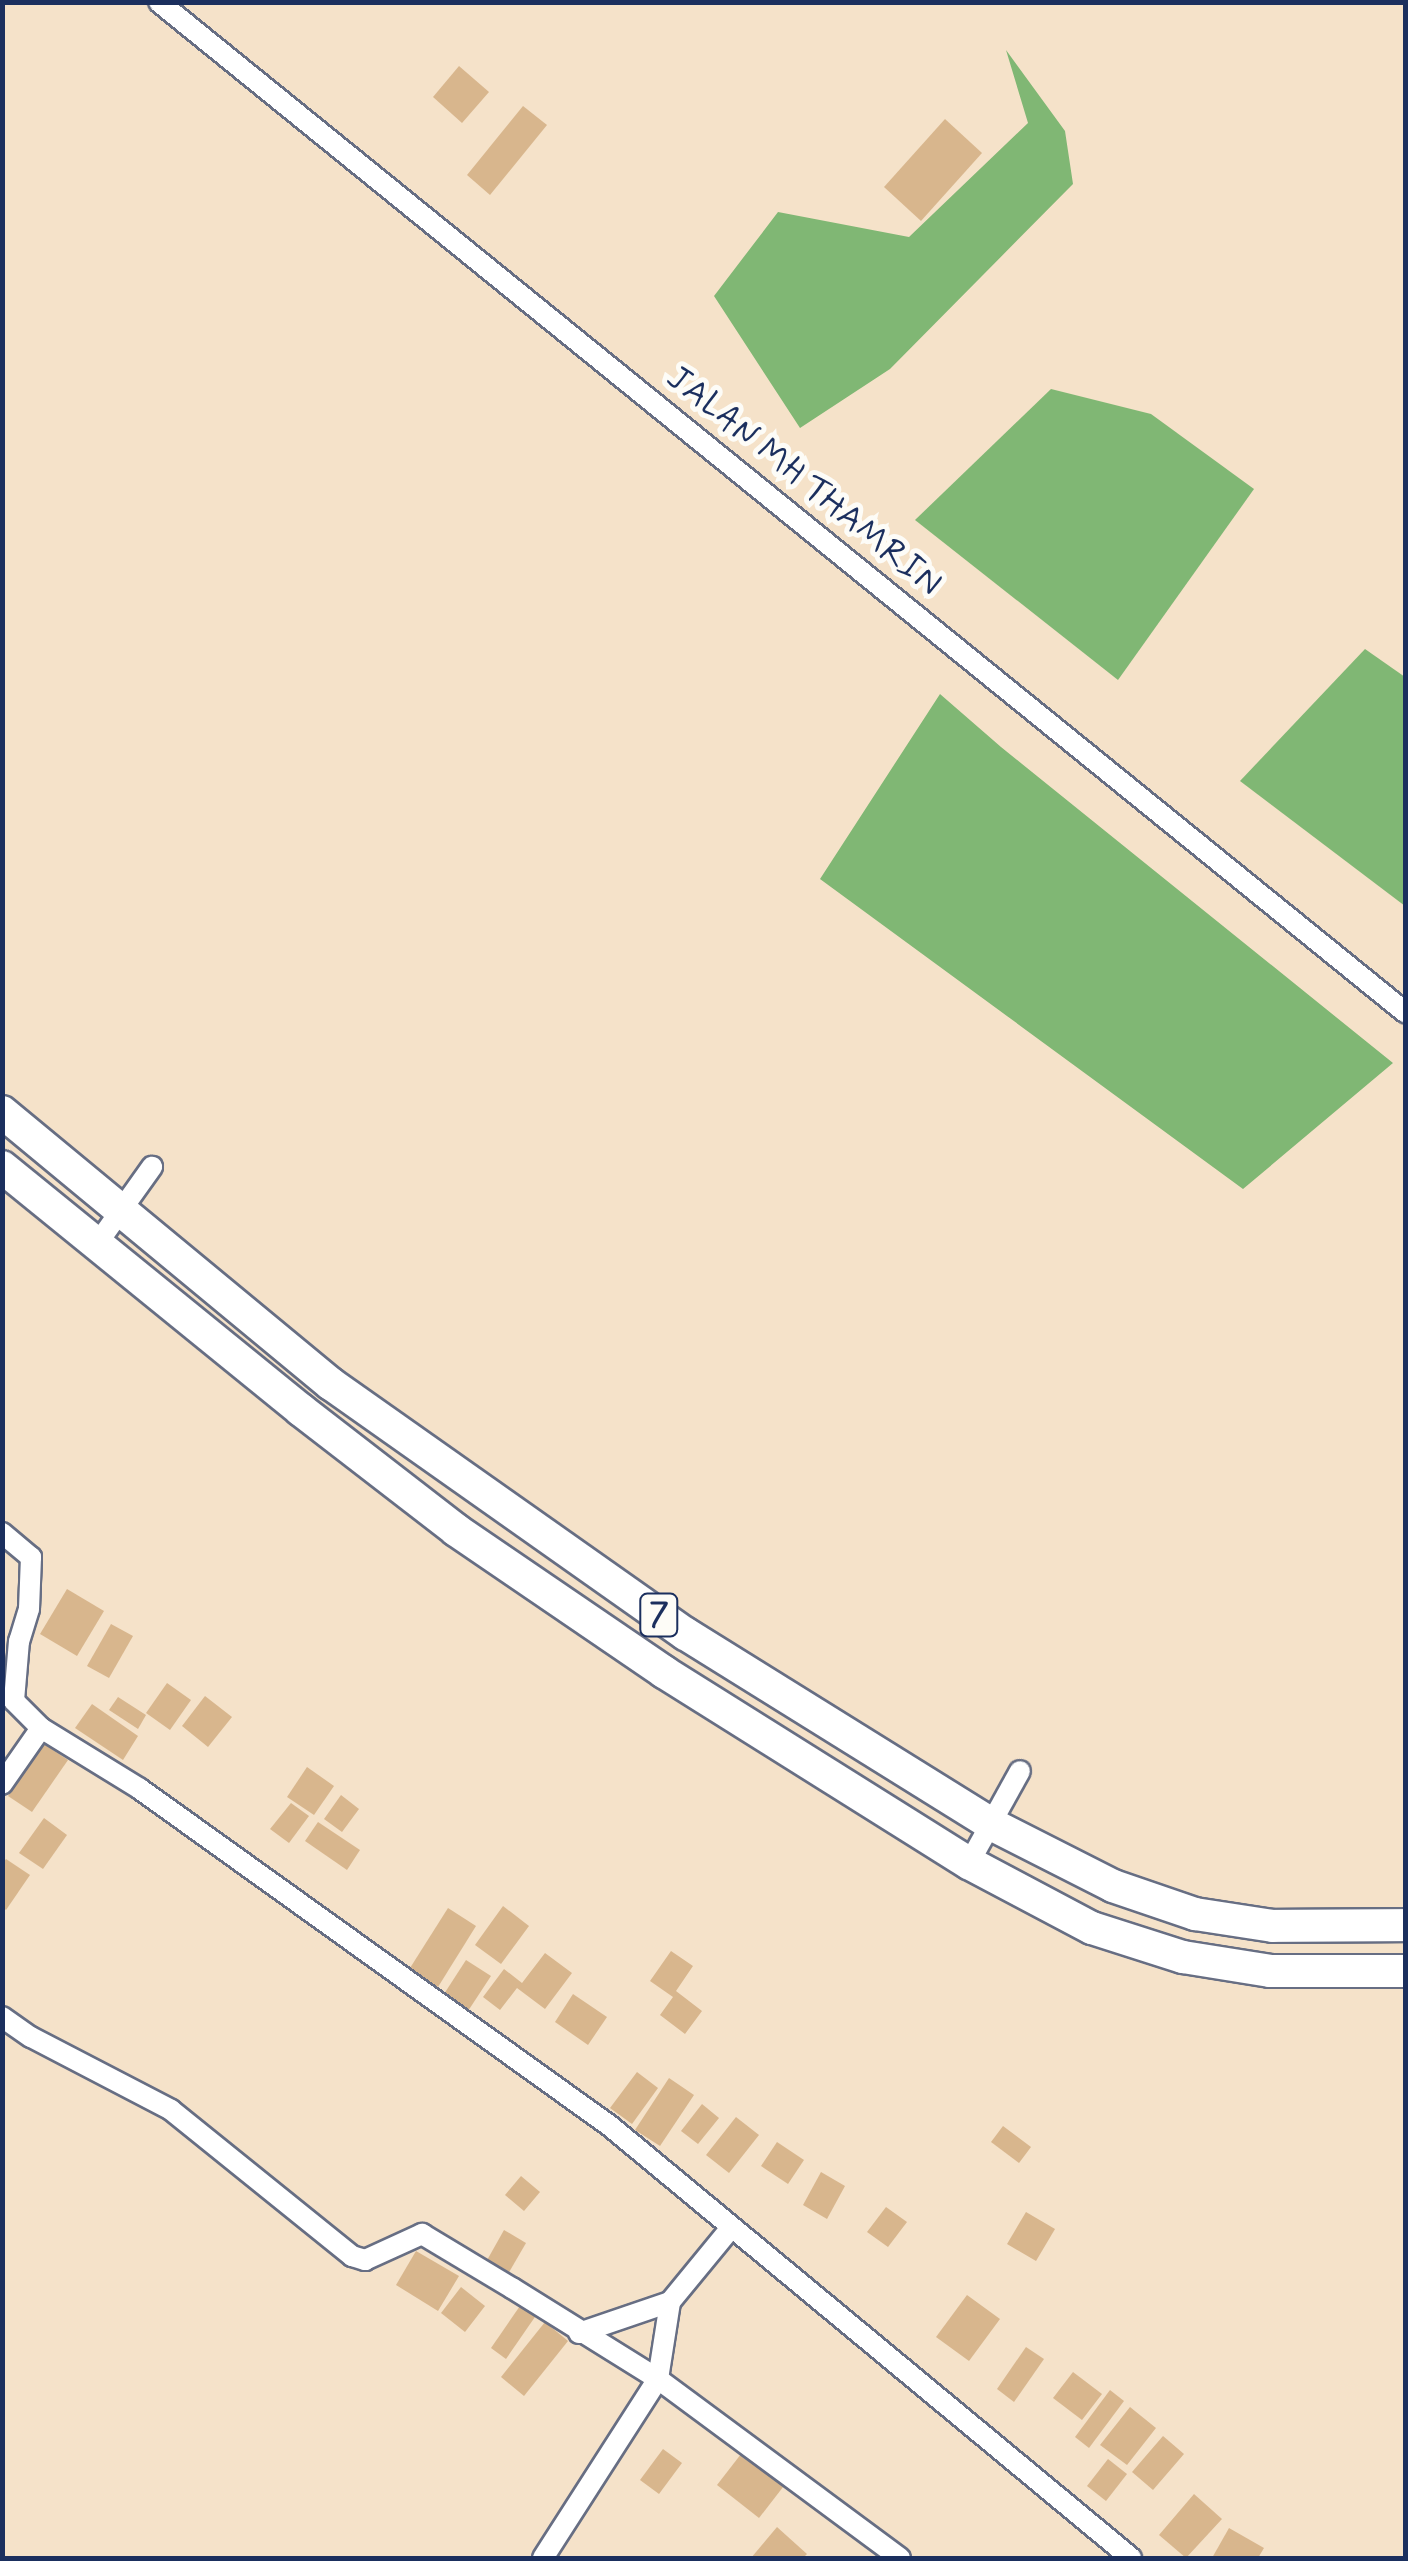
<!DOCTYPE html>
<style>
body{margin:0}
#map{position:relative;width:1408px;height:2561px;overflow:hidden;background:#f5e2c9;font-family:Mynerve,sans-serif}
div>[style]{position:absolute}
[style*='--x']{left:calc(var(--x)*1px);top:calc(var(--y)*1px);width:calc(var(--w)*1px);rotate:calc(var(--a)*1deg)}
.forest>*{inset:0;background:#80b774}
.building>*{inset:0;background:#d8b68d}
.roads{filter:drop-shadow(2px 0 #676e83) drop-shadow(-2px 0 #676e83) drop-shadow(0 2px #676e83) drop-shadow(0 -2px #676e83)}
.minor>*{height:20px;margin:-10px;padding:0 10px;transform-origin:10px;border-radius:10px;background:#fff}
.trunk>*{height:32px;margin:-16px;padding:0 16px;transform-origin:16px;border-radius:16px;background:#fff}
span{translate:-50% -50%;white-space:nowrap;text-align:center;line-height:1.15;-webkit-text-stroke:10px #fdfcf7;paint-order:stroke}
.shield-label span{padding:2px 8px;background:#fdfcf7;border:2px solid;border-radius:8px;-webkit-text-stroke-width:0}
.shield-label{font-size:32px;color:#1b2f5e;font-weight:700}
.street-label{font-size:35px;color:#1b2f5e}
.frame{position:absolute;inset:0;border:5px solid #1b2f5e;pointer-events:none}
</style>
<div id="map">
<div class="forest">
<div style="clip-path:polygon(1006px 50px,1065px 131px,1073px 184px,890px 369px,800px 428px,714px 296px,778px 212px,909px 237px,1028px 123px)"></div>
<div style="clip-path:polygon(1051px 389px,1151px 414px,1254px 489px,1118px 680px,915px 520px)"></div>
<div style="clip-path:polygon(1365px 649px,1405px 677px,1405px 906px,1240px 781px)"></div>
<div style="clip-path:polygon(940px 694px,1001px 747px,1393px 1063px,1243px 1189px,820px 879px)"></div>
</div>
<div class="building">
<div style="clip-path:polygon(459px 66px,489px 92px,462px 123px,433px 97px)"></div>
<div style="clip-path:polygon(523px 106px,547px 125px,490px 195px,467px 175px)"></div>
<div style="clip-path:polygon(945px 119px,982px 153px,921px 221px,884px 187px)"></div>
<div style="clip-path:polygon(67px 1589px,104px 1611px,77px 1656px,40px 1634px)"></div>
<div style="clip-path:polygon(111px 1624px,133px 1636px,109px 1678px,87px 1666px)"></div>
<div style="clip-path:polygon(167px 1683px,191px 1700px,170px 1730px,146px 1713px)"></div>
<div style="clip-path:polygon(205px 1696px,232px 1717px,208px 1747px,182px 1726px)"></div>
<div style="clip-path:polygon(118px 1697px,146px 1715px,138px 1729px,109px 1710px)"></div>
<div style="clip-path:polygon(92px 1704px,138px 1736px,123px 1760px,75px 1728px)"></div>
<div style="clip-path:polygon(44px 1744px,68px 1760px,32px 1812px,8px 1796px)"></div>
<div style="clip-path:polygon(307px 1767px,334px 1786px,314px 1815px,287px 1797px)"></div>
<div style="clip-path:polygon(341px 1795px,359px 1809px,342px 1832px,324px 1819px)"></div>
<div style="clip-path:polygon(291px 1803px,309px 1816px,289px 1843px,270px 1829px)"></div>
<div style="clip-path:polygon(44px 1818px,67px 1835px,43px 1869px,19px 1853px)"></div>
<div style="clip-path:polygon(318px 1822px,360px 1850px,347px 1870px,305px 1841px)"></div>
<div style="clip-path:polygon(6px 1859px,30px 1875px,6px 1910px,2px 1907px,2px 1864px)"></div>
<div style="clip-path:polygon(503px 1906px,529px 1926px,501px 1964px,475px 1945px)"></div>
<div style="clip-path:polygon(448px 1908px,476px 1926px,438px 1987px,410px 1968px)"></div>
<div style="clip-path:polygon(671px 1951px,693px 1966px,676px 1991px,702px 2011px,685px 2034px,660px 2015px,673px 1997px,650px 1981px)"></div>
<div style="clip-path:polygon(545px 1953px,572px 1973px,545px 2009px,517px 1988px,500px 2010px,483px 1997px,504px 1969px,522px 1983px)"></div>
<div style="clip-path:polygon(466px 1960px,491px 1976px,468px 2011px,444px 1994px)"></div>
<div style="clip-path:polygon(573px 1994px,607px 2017px,588px 2045px,555px 2022px)"></div>
<div style="clip-path:polygon(637px 2072px,658px 2088px,632px 2124px,610px 2108px)"></div>
<div style="clip-path:polygon(669px 2078px,694px 2095px,660px 2146px,635px 2130px)"></div>
<div style="clip-path:polygon(702px 2104px,719px 2118px,698px 2144px,681px 2131px)"></div>
<div style="clip-path:polygon(736px 2117px,759px 2135px,729px 2173px,706px 2155px)"></div>
<div style="clip-path:polygon(1003px 2126px,1031px 2147px,1019px 2163px,991px 2142px)"></div>
<div style="clip-path:polygon(777px 2142px,804px 2160px,788px 2184px,761px 2166px)"></div>
<div style="clip-path:polygon(821px 2172px,845px 2186px,827px 2219px,803px 2205px)"></div>
<div style="clip-path:polygon(521px 2176px,540px 2192px,524px 2211px,505px 2195px)"></div>
<div style="clip-path:polygon(886px 2207px,907px 2222px,888px 2247px,867px 2232px)"></div>
<div style="clip-path:polygon(1026px 2212px,1055px 2229px,1036px 2261px,1007px 2244px)"></div>
<div style="clip-path:polygon(504px 2230px,526px 2243px,508px 2274px,486px 2262px)"></div>
<div style="clip-path:polygon(416px 2251px,459px 2276px,438px 2311px,396px 2285px)"></div>
<div style="clip-path:polygon(461px 2287px,485px 2306px,465px 2332px,441px 2313px)"></div>
<div style="clip-path:polygon(967px 2295px,1000px 2319px,969px 2361px,936px 2337px)"></div>
<div style="clip-path:polygon(522px 2303px,537px 2314px,506px 2359px,491px 2348px)"></div>
<div style="clip-path:polygon(545px 2322px,568px 2341px,524px 2396px,501px 2377px)"></div>
<div style="clip-path:polygon(1026px 2347px,1044px 2359px,1014px 2402px,997px 2389px)"></div>
<div style="clip-path:polygon(1073px 2372px,1102px 2394px,1082px 2420px,1053px 2398px)"></div>
<div style="clip-path:polygon(1110px 2390px,1124px 2401px,1089px 2448px,1075px 2437px)"></div>
<div style="clip-path:polygon(1130px 2407px,1156px 2428px,1127px 2465px,1100px 2445px)"></div>
<div style="clip-path:polygon(1163px 2436px,1184px 2454px,1153px 2490px,1132px 2472px)"></div>
<div style="clip-path:polygon(748px 2445px,790px 2478px,759px 2518px,717px 2485px)"></div>
<div style="clip-path:polygon(663px 2449px,682px 2463px,659px 2494px,640px 2480px)"></div>
<div style="clip-path:polygon(1108px 2459px,1127px 2474px,1106px 2501px,1087px 2486px)"></div>
<div style="clip-path:polygon(1194px 2494px,1222px 2519px,1186px 2558px,1159px 2535px)"></div>
<div style="clip-path:polygon(777px 2527px,807px 2554px,803px 2558px,751px 2558px)"></div>
<div style="clip-path:polygon(1229px 2528px,1264px 2548px,1258px 2558px,1212px 2558px)"></div>
</div>
<div class="roads">
<div class="minor">
<div style="--x:159;--y:2;--w:1605;--a:39.03"></div>
<div style="--x:97;--y:1244;--w:95;--a:-54.5"></div>
<div style="--x:2;--y:1533;--w:38;--a:40"></div>
<div style="--x:31;--y:1557;--w:52;--a:92.2"></div>
<div style="--x:29;--y:1609;--w:34;--a:107"></div>
<div style="--x:19;--y:1641;--w:60;--a:94.8"></div>
<div style="--x:14;--y:1701;--w:38;--a:45"></div>
<div style="--x:41;--y:1728;--w:116;--a:31.6"></div>
<div style="--x:140;--y:1789;--w:578;--a:35.64"></div>
<div style="--x:610;--y:2126;--w:677;--a:39.66"></div>
<div style="--x:2;--y:1784;--w:68;--a:-55.1"></div>
<div style="--x:969;--y:1863;--w:105;--a:-61"></div>
<div style="--x:2;--y:2017;--w:35;--a:35"></div>
<div style="--x:31;--y:2037;--w:158;--a:27.5"></div>
<div style="--x:171;--y:2110;--w:233;--a:38.9"></div>
<div style="--x:352;--y:2256;--w:14;--a:17"></div>
<div style="--x:365;--y:2260;--w:63;--a:-24.5"></div>
<div style="--x:422;--y:2234;--w:105;--a:31"></div>
<div style="--x:512;--y:2288;--w:172;--a:31.9"></div>
<div style="--x:658;--y:2379;--w:301;--a:36.5"></div>
<div style="--x:579;--y:2333;--w:96;--a:-18.8"></div>
<div style="--x:670;--y:2302;--w:94;--a:-50.6"></div>
<div style="--x:543;--y:2558;--w:213;--a:-57.3"></div>
<div style="--x:658;--y:2379;--w:78;--a:-81.1"></div>
</div>
<div class="trunk">
<div style="--x:2;--y:1112;--w:427;--a:39.6"></div>
<div style="--x:331;--y:1384;--w:434;--a:35.2"></div>
<div style="--x:686;--y:1634;--w:359;--a:31.9"></div>
<div style="--x:991;--y:1824;--w:137;--a:26.9"></div>
<div style="--x:1113;--y:1886;--w:87;--a:18.9"></div>
<div style="--x:1195;--y:1914;--w:79;--a:8.7"></div>
<div style="--x:1273;--y:1926;--w:133;--a:-0.4"></div>
<div style="--x:2;--y:1167;--w:385;--a:39.1"></div>
<div style="--x:301;--y:1410;--w:196;--a:37.7"></div>
<div style="--x:456;--y:1530;--w:252;--a:34.3"></div>
<div style="--x:664;--y:1672;--w:360;--a:32.1"></div>
<div style="--x:969;--y:1863;--w:139;--a:27.9"></div>
<div style="--x:1092;--y:1928;--w:96;--a:17.7"></div>
<div style="--x:1183;--y:1957;--w:88;--a:9.1"></div>
<div style="--x:1270;--y:1971;--w:136;--a:0"></div>
</div>
</div>
<div class="shield-label">
<span style="left:659px;top:1615px">7</span>
</div>
<div class="street-label">
<span style="left:804px;top:481px;rotate:39deg">JALAN MH THAMRIN</span>
</div>
<div class="frame"></div>
</div>
